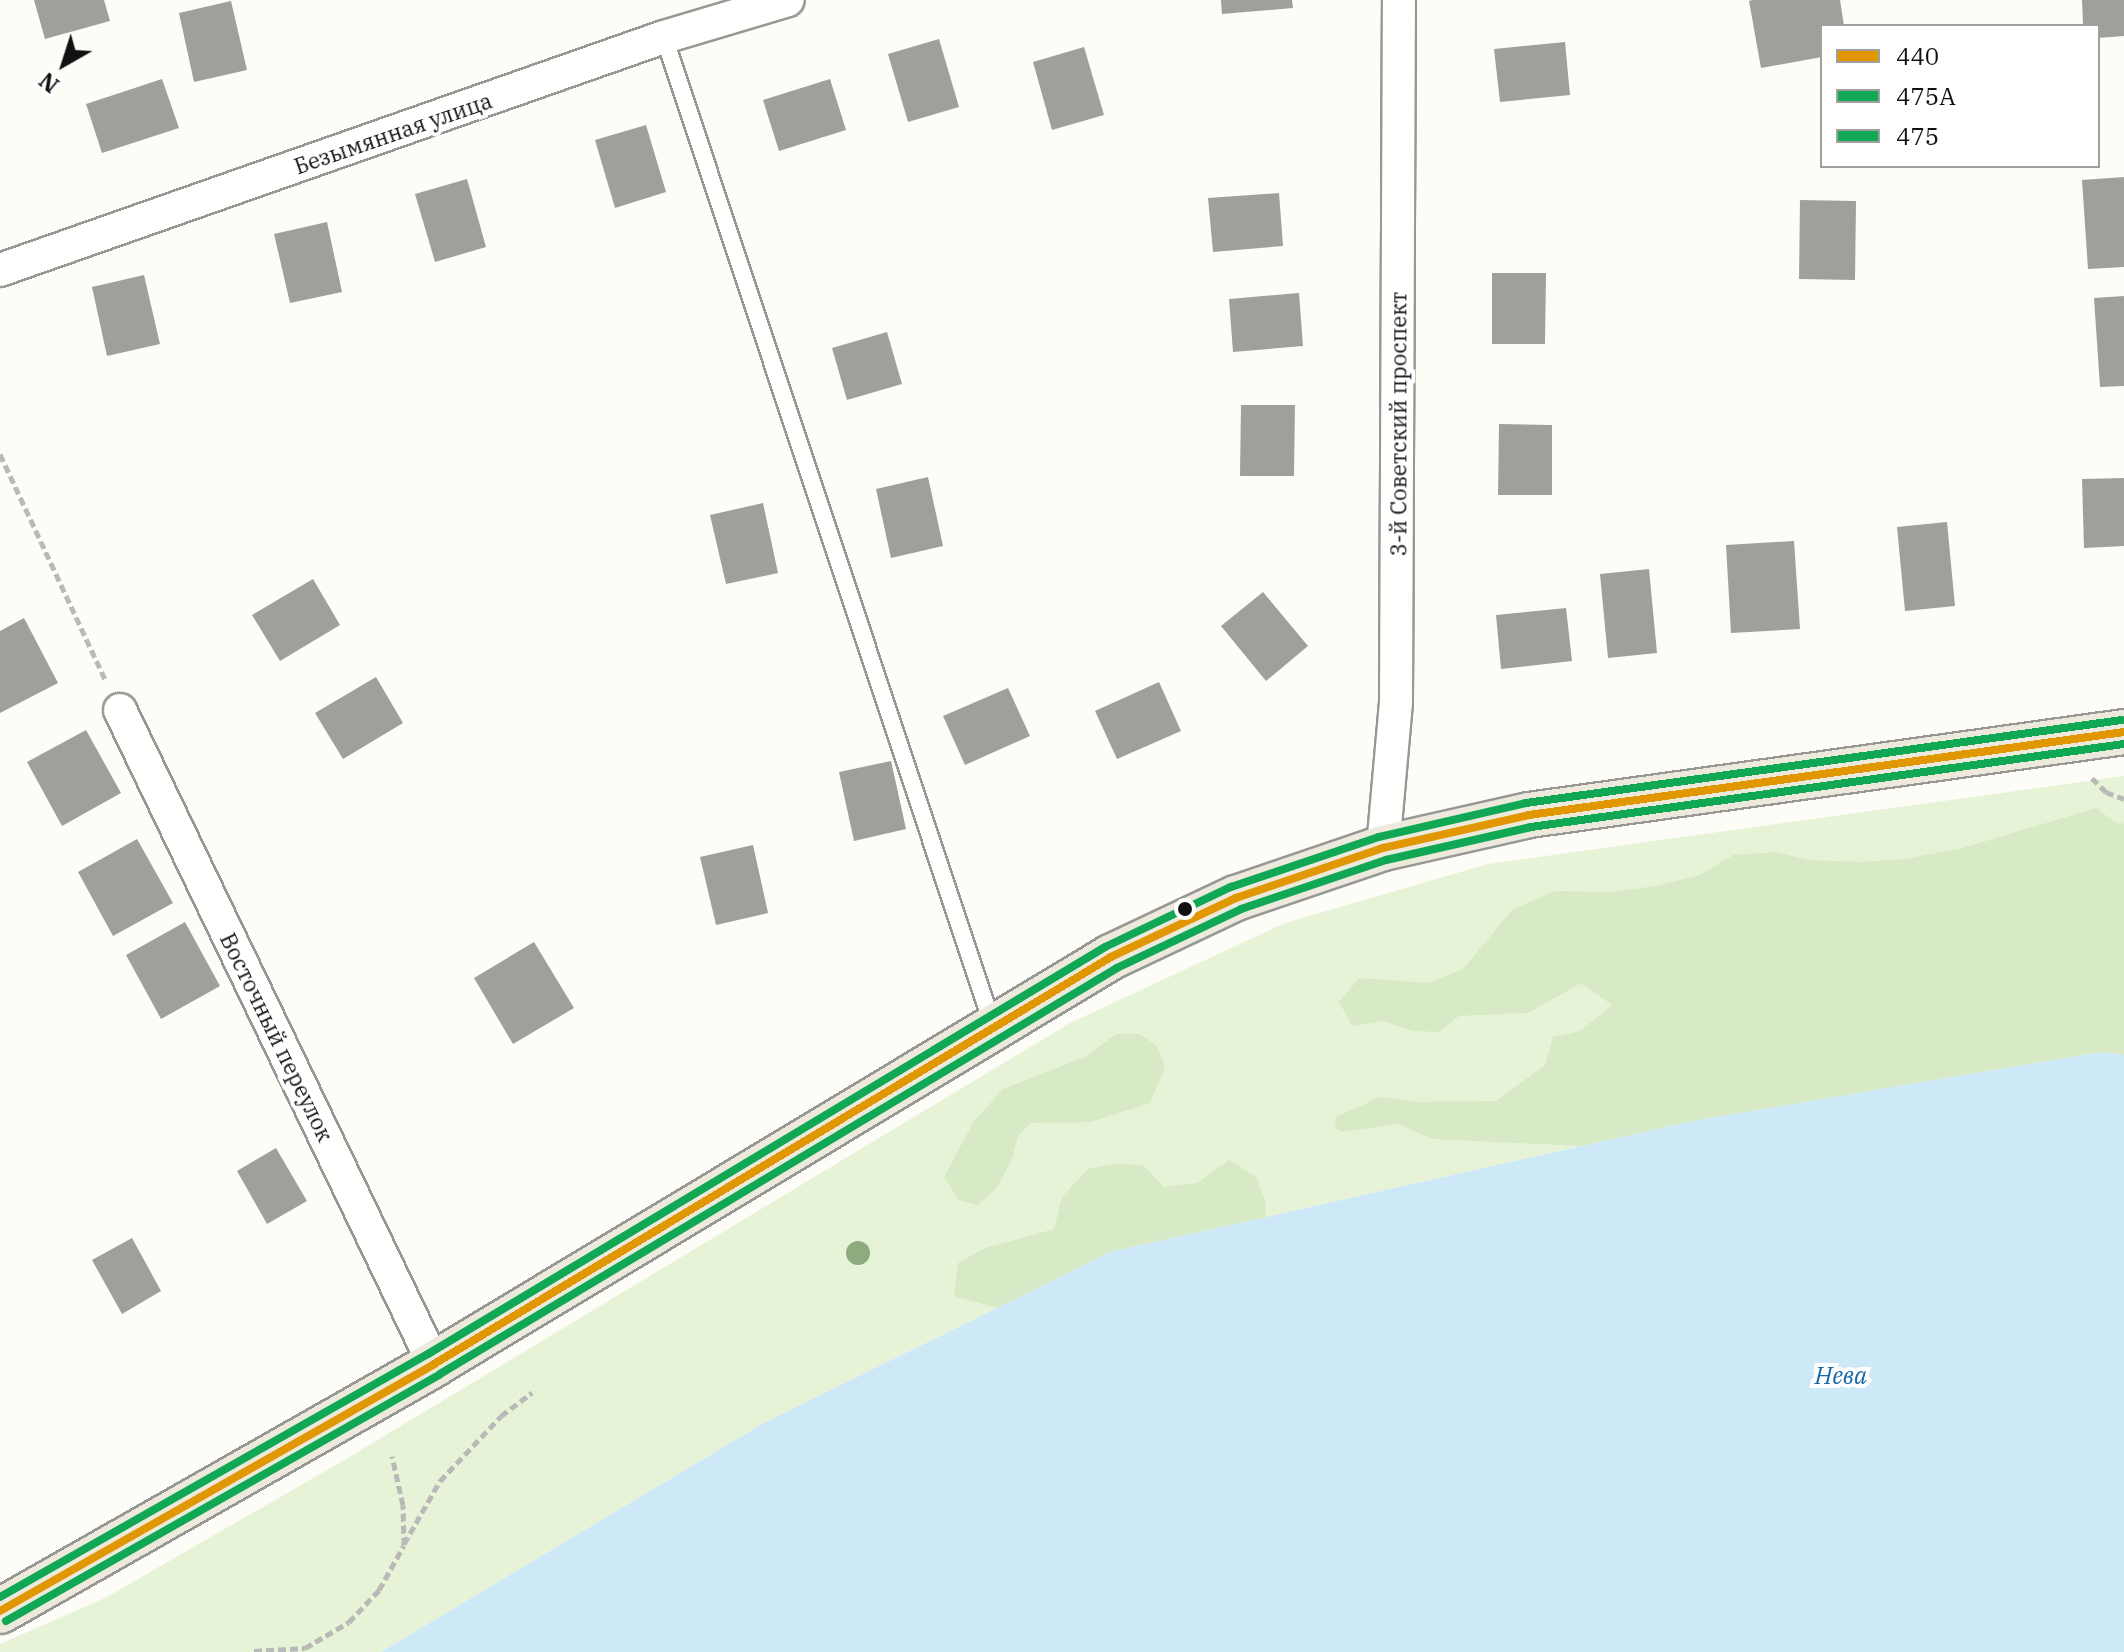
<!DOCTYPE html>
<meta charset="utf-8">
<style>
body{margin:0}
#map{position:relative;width:2124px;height:1652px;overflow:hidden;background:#fdfcf7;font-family:"IBM Plex Serif",serif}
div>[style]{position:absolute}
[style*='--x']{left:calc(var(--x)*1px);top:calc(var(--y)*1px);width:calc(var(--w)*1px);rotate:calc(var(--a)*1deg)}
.green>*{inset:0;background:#e7f3d7}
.forest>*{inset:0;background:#d8eac5}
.water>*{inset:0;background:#cde8f7}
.building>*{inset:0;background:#a19f9c}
.path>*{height:5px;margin-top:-2.5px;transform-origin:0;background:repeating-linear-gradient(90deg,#b9b9b8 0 8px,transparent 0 12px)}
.roads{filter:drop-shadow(2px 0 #979795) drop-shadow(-2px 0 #979795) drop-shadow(0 2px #979795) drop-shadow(0 -2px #979795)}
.service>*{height:16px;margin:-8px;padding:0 8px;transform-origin:8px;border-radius:8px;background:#fffffe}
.minor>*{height:32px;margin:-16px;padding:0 16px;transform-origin:16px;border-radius:16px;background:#fffffe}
.primary>*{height:44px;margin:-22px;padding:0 22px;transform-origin:22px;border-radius:22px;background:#ede9dc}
.bus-1>*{height:8px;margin:-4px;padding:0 4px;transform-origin:4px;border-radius:4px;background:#e09702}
.bus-2>*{height:8px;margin:-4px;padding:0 4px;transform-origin:4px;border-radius:4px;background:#10a855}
.bus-3>*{height:8px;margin:-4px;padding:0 4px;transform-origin:4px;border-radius:4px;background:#10a855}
.trees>*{width:24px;height:24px;margin:-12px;border-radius:50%;background:#8cac80}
.dots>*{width:22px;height:22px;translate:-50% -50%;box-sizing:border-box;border:4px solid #fff;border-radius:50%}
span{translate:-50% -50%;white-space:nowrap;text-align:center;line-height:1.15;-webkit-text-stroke:8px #fff;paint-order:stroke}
.street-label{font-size:22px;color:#111}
.water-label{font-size:24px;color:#1768a6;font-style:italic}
.legend{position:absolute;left:1820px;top:24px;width:280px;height:144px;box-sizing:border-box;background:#fff;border:2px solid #a0a0a0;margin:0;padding:10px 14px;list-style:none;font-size:24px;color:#111}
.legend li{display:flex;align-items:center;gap:16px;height:40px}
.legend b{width:40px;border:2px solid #a0a0a0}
.north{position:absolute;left:24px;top:24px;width:80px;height:80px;-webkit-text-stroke:6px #fff;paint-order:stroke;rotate:219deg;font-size:22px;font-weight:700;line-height:32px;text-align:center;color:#111}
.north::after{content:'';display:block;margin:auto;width:28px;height:36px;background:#111;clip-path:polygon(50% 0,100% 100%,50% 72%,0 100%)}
</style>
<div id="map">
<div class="green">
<div style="clip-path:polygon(2124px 776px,2124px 1055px,2101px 1052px,1698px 1120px,1110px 1252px,762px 1424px,381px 1652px,0 1652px,0 1644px,105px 1598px,341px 1462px,1070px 1023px,1285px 923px,1488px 864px)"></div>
</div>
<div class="forest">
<div style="clip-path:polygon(2096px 808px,2119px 825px,2124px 823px,2124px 1055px,2101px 1052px,1698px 1120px,1582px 1146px,1432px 1139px,1398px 1124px,1342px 1132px,1335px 1128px,1336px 1117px,1380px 1097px,1417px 1102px,1496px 1101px,1545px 1065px,1553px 1037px,1580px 1031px,1612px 1005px,1581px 983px,1528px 1013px,1459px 1016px,1438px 1032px,1412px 1031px,1384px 1021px,1352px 1026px,1339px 1002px,1359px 978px,1429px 983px,1463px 969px,1513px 909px,1555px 891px,1609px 892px,1656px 886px,1700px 875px,1733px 855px,1777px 852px,1808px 860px,1861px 862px,1904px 859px,1959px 849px)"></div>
<div style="clip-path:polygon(1116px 1034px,1140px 1034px,1157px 1046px,1165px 1067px,1150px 1103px,1091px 1122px,1031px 1123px,1018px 1136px,1012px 1159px,997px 1188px,978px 1205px,959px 1200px,944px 1177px,974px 1121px,1003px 1089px,1085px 1057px)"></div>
<div style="clip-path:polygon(1229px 1160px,1256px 1177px,1265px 1200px,1266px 1217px,1110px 1252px,997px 1308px,954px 1296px,958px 1263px,985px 1248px,1054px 1229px,1062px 1197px,1088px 1169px,1119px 1163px,1144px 1166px,1164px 1187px,1197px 1183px)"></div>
</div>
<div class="water">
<div style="clip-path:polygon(2101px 1052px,2124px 1055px,2124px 1652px,381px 1652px,762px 1424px,1110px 1252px,1698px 1120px)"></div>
</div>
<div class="building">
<div style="clip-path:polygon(34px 0,104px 0,110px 21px,45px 39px)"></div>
<div style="clip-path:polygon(1221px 0,1292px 0,1293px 8px,1222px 14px)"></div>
<div style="clip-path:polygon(1752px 0,1840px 0,1844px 26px,1822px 26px,1822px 57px,1761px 68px,1749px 1px)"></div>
<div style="clip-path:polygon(2082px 0,2124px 0,2124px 36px,2098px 38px,2098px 26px,2083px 26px)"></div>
<div style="clip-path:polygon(231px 1px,247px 70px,194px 82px,179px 13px)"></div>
<div style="clip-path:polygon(939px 39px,959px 107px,908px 122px,888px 54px)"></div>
<div style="clip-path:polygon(1565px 42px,1570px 95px,1500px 102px,1494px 49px)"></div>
<div style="clip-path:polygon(1084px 47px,1104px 115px,1052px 130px,1033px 62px)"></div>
<div style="clip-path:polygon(162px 79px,179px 128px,102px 153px,86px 104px)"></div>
<div style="clip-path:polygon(830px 79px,846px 130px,779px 151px,763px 100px)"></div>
<div style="clip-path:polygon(646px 125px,666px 192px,615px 208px,595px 140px)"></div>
<div style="clip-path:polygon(2124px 177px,2124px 267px,2088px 269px,2082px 180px)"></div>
<div style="clip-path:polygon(467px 179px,486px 247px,435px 262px,415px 194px)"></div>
<div style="clip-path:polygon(1279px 193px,1283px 246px,1213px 252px,1208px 198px)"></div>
<div style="clip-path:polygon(1800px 200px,1856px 201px,1855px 280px,1799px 279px)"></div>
<div style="clip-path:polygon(327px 222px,342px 292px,290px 303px,274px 234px)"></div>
<div style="clip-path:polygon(1492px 273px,1546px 273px,1545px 344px,1492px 344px)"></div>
<div style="clip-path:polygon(144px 275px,160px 344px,107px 356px,92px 287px)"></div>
<div style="clip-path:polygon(1299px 293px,1303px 346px,1233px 352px,1229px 299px)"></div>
<div style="clip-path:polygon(2124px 296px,2124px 386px,2100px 387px,2094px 298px)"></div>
<div style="clip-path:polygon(887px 332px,902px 384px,847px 400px,832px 348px)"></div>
<div style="clip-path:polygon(1241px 405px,1295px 405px,1294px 476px,1240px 476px)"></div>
<div style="clip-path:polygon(1499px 424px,1552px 425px,1552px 495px,1498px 495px)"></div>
<div style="clip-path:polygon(928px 477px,943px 546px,891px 558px,876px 489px)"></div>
<div style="clip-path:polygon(2124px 478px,2124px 546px,2084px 548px,2082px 479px)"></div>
<div style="clip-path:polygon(763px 503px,778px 573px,726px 584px,710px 515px)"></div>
<div style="clip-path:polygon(1947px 522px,1955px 606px,1905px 611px,1897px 527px)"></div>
<div style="clip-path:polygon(1794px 541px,1800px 629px,1731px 633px,1726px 545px)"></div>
<div style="clip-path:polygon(1649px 569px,1657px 653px,1608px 658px,1600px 574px)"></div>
<div style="clip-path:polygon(313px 579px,340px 625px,280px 661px,252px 615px)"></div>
<div style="clip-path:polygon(1263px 592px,1308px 646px,1266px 681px,1221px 626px)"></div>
<div style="clip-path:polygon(1566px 608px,1572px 661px,1501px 669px,1496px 615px)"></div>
<div style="clip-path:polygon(24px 618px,58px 683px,0 713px,0 631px)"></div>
<div style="clip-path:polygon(376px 677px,403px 723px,343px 759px,315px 713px)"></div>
<div style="clip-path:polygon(1159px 682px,1181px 731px,1117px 759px,1095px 711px)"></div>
<div style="clip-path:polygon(1008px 688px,1030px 736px,965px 765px,943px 716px)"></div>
<div style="clip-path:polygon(86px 730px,121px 793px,62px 826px,27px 762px)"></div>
<div style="clip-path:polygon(891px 761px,906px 829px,854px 841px,839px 772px)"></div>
<div style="clip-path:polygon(137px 839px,173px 903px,113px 936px,78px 872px)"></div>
<div style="clip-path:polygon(753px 845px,768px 913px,716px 925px,700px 857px)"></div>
<div style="clip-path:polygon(185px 922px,220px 986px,161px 1019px,126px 955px)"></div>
<div style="clip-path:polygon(534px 942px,574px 1008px,513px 1044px,474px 978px)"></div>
<div style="clip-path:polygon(276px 1148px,307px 1201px,267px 1224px,237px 1171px)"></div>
<div style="clip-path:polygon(132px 1238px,161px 1291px,122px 1314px,92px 1260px)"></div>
</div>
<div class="path">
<div style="--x:0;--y:454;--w:251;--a:65"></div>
<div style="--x:2092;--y:778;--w:20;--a:45"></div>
<div style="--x:2106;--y:792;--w:19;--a:21"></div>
<div style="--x:404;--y:1544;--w:73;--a:-60.3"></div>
<div style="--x:440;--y:1481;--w:89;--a:-46.8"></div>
<div style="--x:501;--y:1416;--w:39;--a:-37"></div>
<div style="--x:254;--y:1651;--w:51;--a:-3.4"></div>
<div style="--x:305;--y:1648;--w:51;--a:-30.6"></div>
<div style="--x:349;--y:1622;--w:44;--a:-46.8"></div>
<div style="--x:379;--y:1590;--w:51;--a:-60.9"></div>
<div style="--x:404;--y:1545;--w:40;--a:-91.4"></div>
<div style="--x:403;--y:1505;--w:50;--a:-102.7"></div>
</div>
<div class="roads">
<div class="service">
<div style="--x:664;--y:37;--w:1042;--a:71.6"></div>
</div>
<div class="minor">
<div style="--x:0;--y:270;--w:704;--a:-19.34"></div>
<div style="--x:664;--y:37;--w:129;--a:-16.6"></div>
<div style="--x:120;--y:710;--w:725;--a:64.35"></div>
<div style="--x:1383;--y:848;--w:147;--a:-84.9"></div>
<div style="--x:1396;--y:702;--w:702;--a:-89.76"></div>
</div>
<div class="primary">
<div style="--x:0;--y:1611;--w:499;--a:-29.6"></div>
<div style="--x:434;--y:1364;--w:790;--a:-31.01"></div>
<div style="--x:1111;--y:957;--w:138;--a:-25.3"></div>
<div style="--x:1236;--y:898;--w:155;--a:-18.8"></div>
<div style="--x:1383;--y:848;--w:150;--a:-12.7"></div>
<div style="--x:1529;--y:815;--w:601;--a:-7.94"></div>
</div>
</div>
<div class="bus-1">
<div style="--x:0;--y:1611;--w:499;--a:-29.6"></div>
<div style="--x:434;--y:1364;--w:790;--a:-31.01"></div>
<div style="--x:1111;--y:957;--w:138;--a:-25.3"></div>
<div style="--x:1236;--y:898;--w:155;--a:-18.8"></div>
<div style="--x:1383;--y:848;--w:150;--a:-12.7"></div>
<div style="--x:1529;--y:815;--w:601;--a:-7.94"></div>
</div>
<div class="bus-2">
<div style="--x:6;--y:1621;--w:499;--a:-29.6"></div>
<div style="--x:440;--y:1374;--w:789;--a:-30.95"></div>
<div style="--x:1117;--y:968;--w:137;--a:-25.4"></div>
<div style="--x:1241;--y:909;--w:153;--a:-18.7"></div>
<div style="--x:1386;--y:860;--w:149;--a:-12.8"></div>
<div style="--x:1531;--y:827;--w:599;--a:-7.97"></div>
</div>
<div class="bus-3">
<div style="--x:0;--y:1597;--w:492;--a:-29.6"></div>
<div style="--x:428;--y:1354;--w:790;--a:-31.01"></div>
<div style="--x:1105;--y:947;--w:140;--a:-25.5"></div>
<div style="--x:1231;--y:887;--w:156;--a:-18.7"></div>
<div style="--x:1379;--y:837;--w:151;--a:-13"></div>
<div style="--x:1526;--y:803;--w:602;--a:-7.93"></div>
</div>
<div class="trees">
<div style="left:858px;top:1253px"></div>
</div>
<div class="dots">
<div style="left:1185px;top:909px;background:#111"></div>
</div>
<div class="street-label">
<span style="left:393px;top:133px;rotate:-19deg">Безымянная улица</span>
<span style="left:1398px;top:424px;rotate:-90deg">3-й Советский проспект</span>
<span style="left:277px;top:1037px;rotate:64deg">Восточный переулок</span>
</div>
<div class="water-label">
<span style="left:1841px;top:1376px">Нева</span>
</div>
<ul class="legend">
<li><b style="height:10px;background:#e09702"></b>440</li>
<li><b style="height:10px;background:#10a855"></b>475А</li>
<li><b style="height:10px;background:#10a855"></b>475</li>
</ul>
<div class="north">N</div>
</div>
